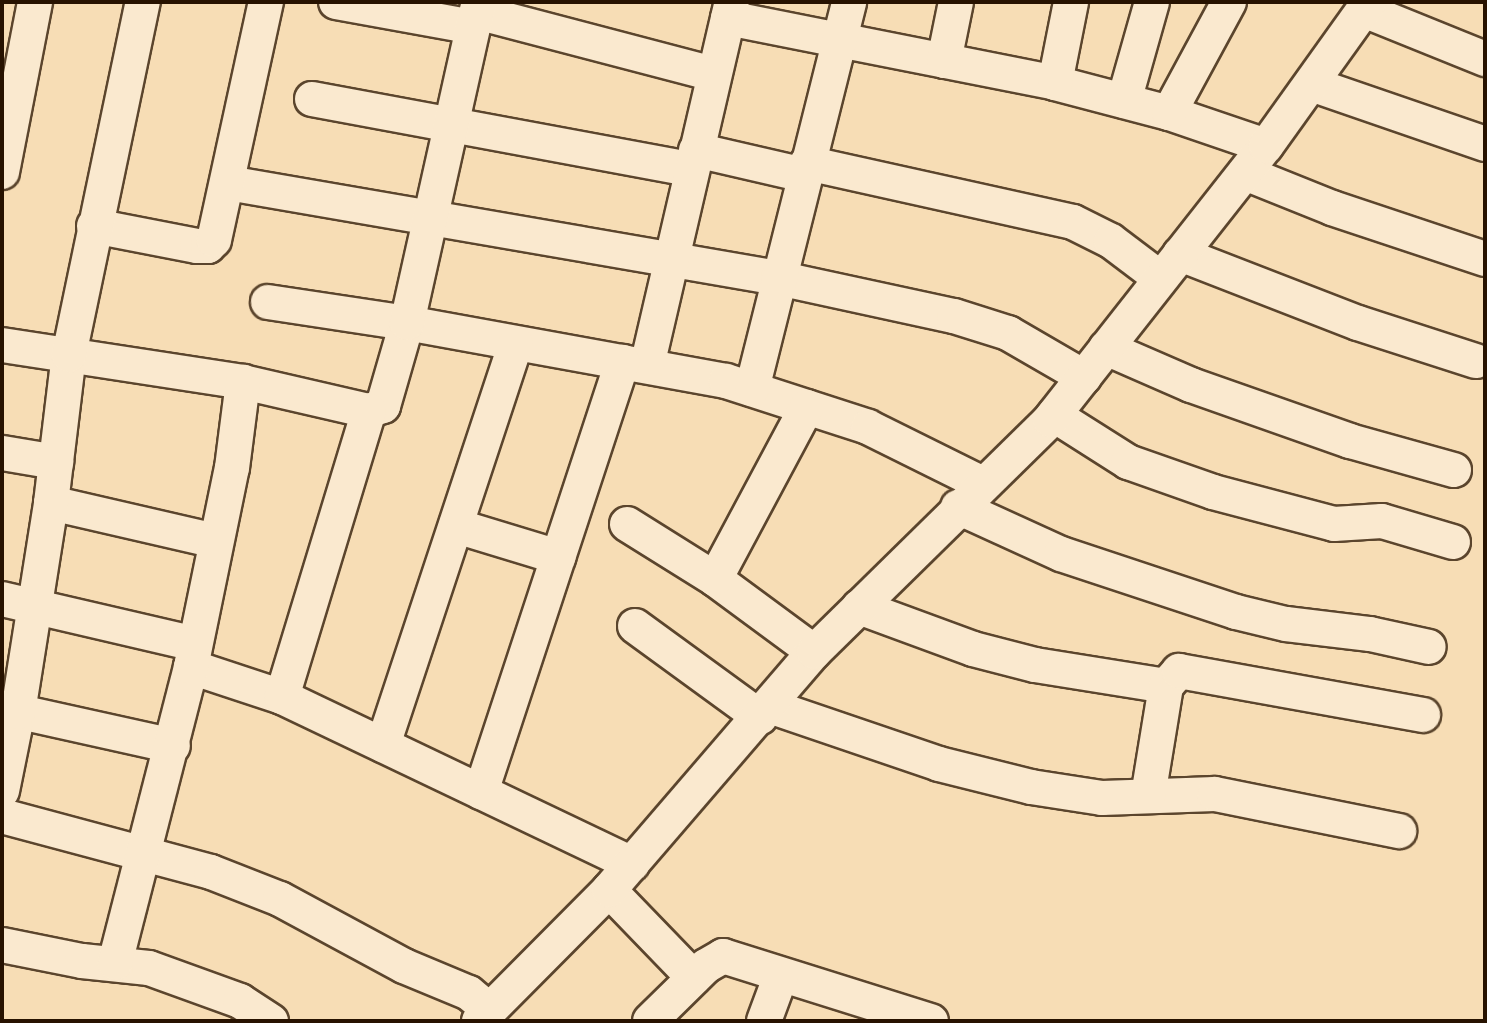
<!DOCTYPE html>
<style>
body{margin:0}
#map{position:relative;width:1487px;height:1023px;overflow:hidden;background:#f7ddb5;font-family:"Libre Caslon Text",serif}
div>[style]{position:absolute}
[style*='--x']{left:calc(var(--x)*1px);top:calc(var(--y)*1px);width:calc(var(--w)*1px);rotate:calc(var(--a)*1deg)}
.roads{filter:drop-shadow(2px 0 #5b452d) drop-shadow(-2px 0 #5b452d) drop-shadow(0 2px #5b452d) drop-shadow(0 -2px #5b452d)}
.minor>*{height:34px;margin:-17px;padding:0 17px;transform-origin:17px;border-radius:17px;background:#fae9cf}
span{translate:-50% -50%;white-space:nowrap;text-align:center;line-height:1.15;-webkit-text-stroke:6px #fae9cf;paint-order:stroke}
.frame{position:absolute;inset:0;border:4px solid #271200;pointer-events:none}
</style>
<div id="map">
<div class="roads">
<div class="minor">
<div style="--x:336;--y:2;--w:139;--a:10.3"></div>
<div style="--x:1364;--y:10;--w:131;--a:22"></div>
<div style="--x:477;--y:12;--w:245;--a:14.7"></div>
<div style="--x:728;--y:18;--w:333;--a:11.2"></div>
<div style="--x:1055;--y:83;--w:118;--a:14.7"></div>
<div style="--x:1169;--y:113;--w:102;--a:18.8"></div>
<div style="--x:944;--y:61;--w:60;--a:-78.5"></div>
<div style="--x:1055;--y:83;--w:83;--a:-78.8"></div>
<div style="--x:1311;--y:84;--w:184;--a:19"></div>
<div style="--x:312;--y:99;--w:385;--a:10.5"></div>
<div style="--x:1124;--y:101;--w:103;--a:-74.2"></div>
<div style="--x:1169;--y:113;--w:126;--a:-61.6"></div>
<div style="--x:696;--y:150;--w:111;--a:13"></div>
<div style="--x:807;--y:163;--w:272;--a:12.5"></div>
<div style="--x:1073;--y:222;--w:42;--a:26.6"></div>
<div style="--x:1111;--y:241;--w:61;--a:37.1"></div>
<div style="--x:2;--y:172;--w:173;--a:-79"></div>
<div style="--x:1245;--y:173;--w:94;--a:21.9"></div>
<div style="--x:1332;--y:208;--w:161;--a:18.4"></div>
<div style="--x:228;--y:183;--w:558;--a:9.8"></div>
<div style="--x:778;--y:278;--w:180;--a:12.2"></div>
<div style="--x:954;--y:316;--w:57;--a:17.5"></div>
<div style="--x:1008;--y:333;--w:88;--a:30.1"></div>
<div style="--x:94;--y:226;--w:105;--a:11"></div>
<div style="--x:197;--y:246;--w:11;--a:0"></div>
<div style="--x:208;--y:246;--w:8;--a:-45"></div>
<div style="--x:214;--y:240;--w:244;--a:-77.7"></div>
<div style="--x:1180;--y:254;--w:191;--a:21.2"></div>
<div style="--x:1358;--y:323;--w:124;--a:17.9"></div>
<div style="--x:268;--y:302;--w:141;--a:8.6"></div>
<div style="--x:407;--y:323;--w:324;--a:10.3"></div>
<div style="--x:726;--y:381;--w:149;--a:17.9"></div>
<div style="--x:868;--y:427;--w:128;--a:26.4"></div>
<div style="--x:2;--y:345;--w:244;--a:8.7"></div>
<div style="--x:243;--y:382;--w:129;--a:13"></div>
<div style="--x:369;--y:411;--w:15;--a:-20"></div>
<div style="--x:383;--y:406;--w:86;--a:-73.9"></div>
<div style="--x:407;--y:323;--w:329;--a:-77.4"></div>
<div style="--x:1106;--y:348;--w:93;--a:23.5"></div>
<div style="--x:1191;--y:385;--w:169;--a:19.4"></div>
<div style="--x:1350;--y:441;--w:108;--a:15.6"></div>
<div style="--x:647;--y:366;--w:374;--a:-76.9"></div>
<div style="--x:752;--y:389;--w:399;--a:-75.9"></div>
<div style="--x:1054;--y:415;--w:88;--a:32.4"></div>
<div style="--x:1128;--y:462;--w:90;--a:19.4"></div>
<div style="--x:1213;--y:492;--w:125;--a:14.8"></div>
<div style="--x:1334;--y:524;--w:48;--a:-3.6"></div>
<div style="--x:1382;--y:521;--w:74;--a:16.5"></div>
<div style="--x:2;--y:453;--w:55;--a:9.5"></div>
<div style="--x:51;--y:503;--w:168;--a:13"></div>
<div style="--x:958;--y:507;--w:113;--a:24.5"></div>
<div style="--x:1061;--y:554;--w:184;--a:18.3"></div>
<div style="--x:1236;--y:612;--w:51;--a:13.5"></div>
<div style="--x:1286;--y:624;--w:85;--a:6.8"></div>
<div style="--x:1370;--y:634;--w:60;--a:12.4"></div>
<div style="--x:627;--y:524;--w:104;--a:32"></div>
<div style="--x:715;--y:579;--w:123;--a:36.4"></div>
<div style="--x:456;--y:526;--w:107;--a:16.9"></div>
<div style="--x:715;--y:579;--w:195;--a:-61.9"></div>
<div style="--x:2;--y:599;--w:198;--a:13.1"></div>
<div style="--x:859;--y:607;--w:121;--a:20.2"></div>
<div style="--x:973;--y:649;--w:64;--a:14.5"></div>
<div style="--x:1035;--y:665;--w:133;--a:9.1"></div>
<div style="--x:635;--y:626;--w:155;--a:36.1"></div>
<div style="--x:191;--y:667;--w:96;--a:18.2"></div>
<div style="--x:282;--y:697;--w:388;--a:25.5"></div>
<div style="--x:282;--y:697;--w:299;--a:-73.1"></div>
<div style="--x:769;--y:706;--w:180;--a:18.8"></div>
<div style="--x:939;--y:764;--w:95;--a:14"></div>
<div style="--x:1031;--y:787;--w:72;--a:8.8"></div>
<div style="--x:1102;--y:798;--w:113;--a:-2"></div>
<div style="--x:1215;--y:794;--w:188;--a:11.4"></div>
<div style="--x:2;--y:708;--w:175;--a:12.5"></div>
<div style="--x:383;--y:745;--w:423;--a:-71.7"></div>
<div style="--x:2;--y:791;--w:81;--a:-78.6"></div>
<div style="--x:18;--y:712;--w:212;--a:-81"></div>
<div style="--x:51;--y:503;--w:149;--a:-83.1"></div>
<div style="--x:69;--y:355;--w:361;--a:-78.2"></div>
<div style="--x:481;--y:792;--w:453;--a:-71.8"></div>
<div style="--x:1148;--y:796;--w:111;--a:-80.7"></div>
<div style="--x:1166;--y:686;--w:20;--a:-49"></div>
<div style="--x:1179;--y:671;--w:248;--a:10.2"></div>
<div style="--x:2;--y:816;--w:216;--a:15"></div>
<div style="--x:211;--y:872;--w:74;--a:21.4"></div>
<div style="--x:280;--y:899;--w:141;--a:28.4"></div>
<div style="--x:404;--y:966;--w:70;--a:22.6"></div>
<div style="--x:469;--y:993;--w:26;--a:40"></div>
<div style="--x:609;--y:890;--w:122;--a:46"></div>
<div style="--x:2;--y:945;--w:82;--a:11.3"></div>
<div style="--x:82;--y:961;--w:67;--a:6"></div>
<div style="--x:149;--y:968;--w:97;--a:19.9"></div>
<div style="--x:240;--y:1001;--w:37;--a:33"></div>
<div style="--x:115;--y:963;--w:306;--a:-75.6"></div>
<div style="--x:191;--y:667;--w:203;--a:-78.4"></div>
<div style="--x:232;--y:468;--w:87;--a:-82.7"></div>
<div style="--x:479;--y:1021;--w:185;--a:-45.2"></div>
<div style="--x:609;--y:890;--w:314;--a:-49.3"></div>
<div style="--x:814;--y:652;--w:331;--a:-44.5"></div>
<div style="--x:1050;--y:420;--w:349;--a:-51.8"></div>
<div style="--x:1266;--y:146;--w:177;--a:-54.4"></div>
<div style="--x:650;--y:1021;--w:78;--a:-44.5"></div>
<div style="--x:706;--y:966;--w:20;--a:-30"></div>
<div style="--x:723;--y:956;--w:218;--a:17.4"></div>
<div style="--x:764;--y:1021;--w:49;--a:-69.7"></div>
</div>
</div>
<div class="frame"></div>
</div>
